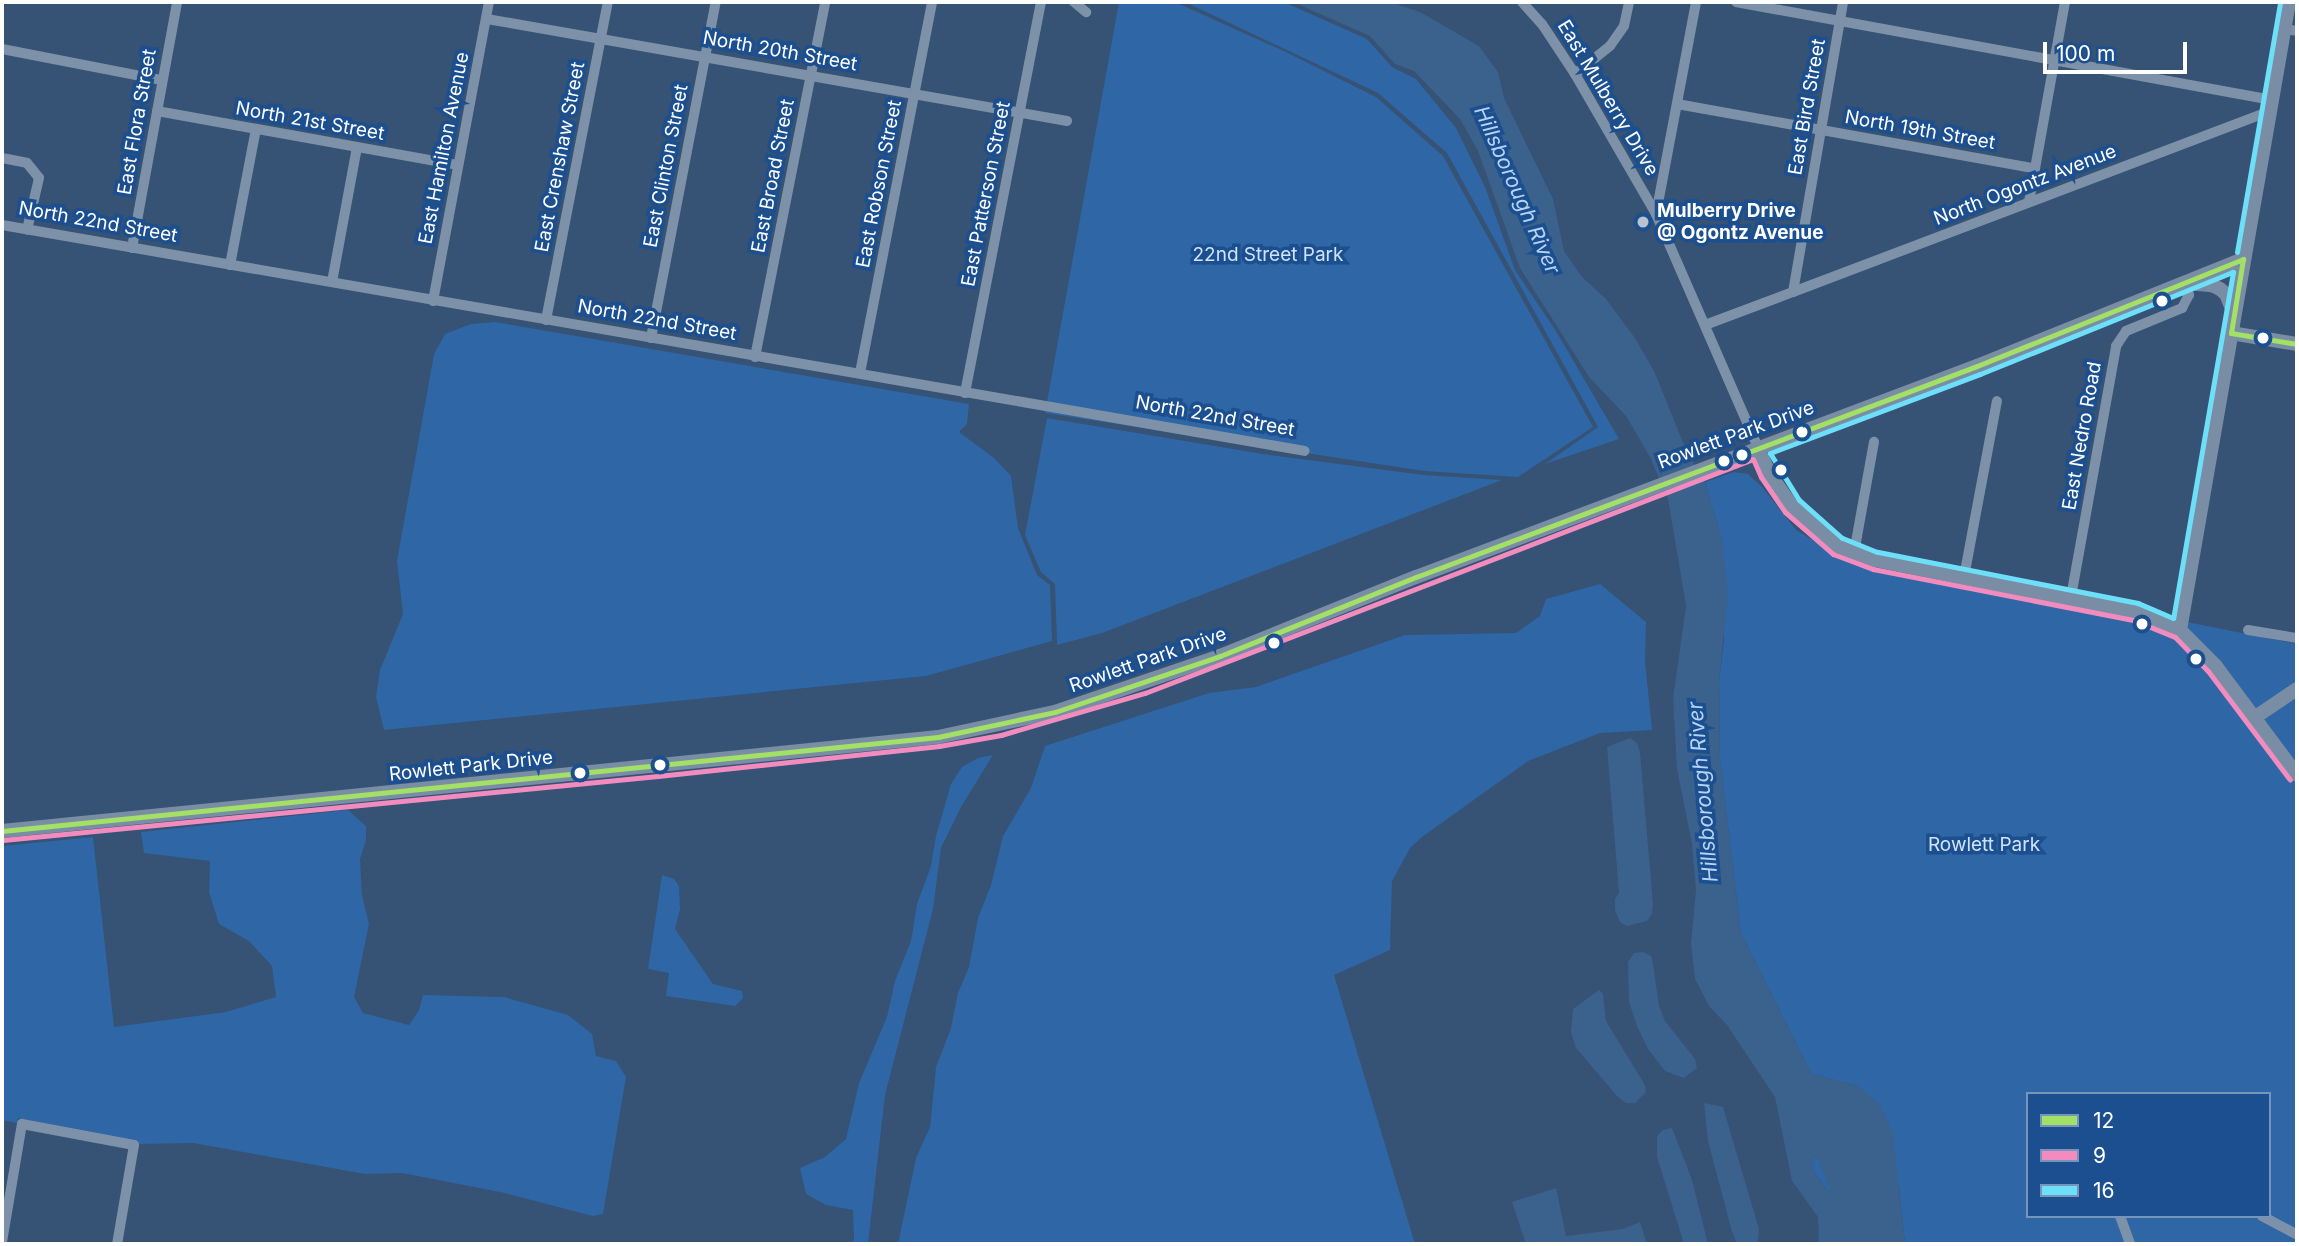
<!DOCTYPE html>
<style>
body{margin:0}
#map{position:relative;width:2299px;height:1246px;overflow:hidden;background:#365274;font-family:Inter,sans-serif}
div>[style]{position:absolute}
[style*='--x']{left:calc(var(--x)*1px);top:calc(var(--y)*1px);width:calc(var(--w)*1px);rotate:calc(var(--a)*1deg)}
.green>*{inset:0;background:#2f66a5}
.water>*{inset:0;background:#3b618d}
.river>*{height:18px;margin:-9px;padding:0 9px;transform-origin:9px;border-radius:9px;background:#3b618d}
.street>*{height:10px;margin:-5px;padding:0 5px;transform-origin:5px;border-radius:5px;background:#7d92a8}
.secondary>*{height:14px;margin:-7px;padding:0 7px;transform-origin:7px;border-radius:7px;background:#798da4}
.bus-1>*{height:5px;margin:-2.5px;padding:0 2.5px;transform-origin:2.5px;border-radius:2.5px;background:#a3e066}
.bus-2>*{height:5px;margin:-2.5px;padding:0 2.5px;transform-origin:2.5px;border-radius:2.5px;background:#f28cbf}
.bus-3>*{height:5px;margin:-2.5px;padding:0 2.5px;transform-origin:2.5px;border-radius:2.5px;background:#6ddff8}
.dots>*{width:19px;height:19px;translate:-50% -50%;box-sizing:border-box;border:4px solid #1b4f8f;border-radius:50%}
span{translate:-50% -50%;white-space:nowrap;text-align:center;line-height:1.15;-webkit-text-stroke:7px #1b4f8f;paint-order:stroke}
.street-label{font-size:19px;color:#fff}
.poi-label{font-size:19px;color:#fff;font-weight:700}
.left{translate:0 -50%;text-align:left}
.park-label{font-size:19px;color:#cfe3fa}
.water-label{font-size:21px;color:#b5d3f5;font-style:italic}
.frame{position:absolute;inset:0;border:4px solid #fff;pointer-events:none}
.legend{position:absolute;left:2026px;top:1092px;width:245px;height:126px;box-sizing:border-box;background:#1b4f8f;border:2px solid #7695bc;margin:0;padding:9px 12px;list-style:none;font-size:21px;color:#fff}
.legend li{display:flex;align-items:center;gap:14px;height:35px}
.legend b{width:35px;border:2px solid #7695bc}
.scale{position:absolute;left:2043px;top:42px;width:144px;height:32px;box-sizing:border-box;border:4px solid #fff;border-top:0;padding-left:9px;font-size:21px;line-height:24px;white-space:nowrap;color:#fff;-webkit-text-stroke:5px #1b4f8f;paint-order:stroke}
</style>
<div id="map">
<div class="green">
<div style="clip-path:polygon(1119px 2px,1175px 2px,1286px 52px,1376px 97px,1443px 156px,1593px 427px,1518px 477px,1424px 471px,1045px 413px)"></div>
<div style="clip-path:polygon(1185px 2px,1288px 4px,1367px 39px,1392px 67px,1416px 79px,1456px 128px,1485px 187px,1515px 270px,1556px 331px,1619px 439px,1545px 464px,1598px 427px,1447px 153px,1378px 93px)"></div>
<div style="clip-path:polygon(495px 322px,969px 404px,967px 424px,959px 432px,994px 458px,1011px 476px,1018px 528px,1037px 575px,1050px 585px,1052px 641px,926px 676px,384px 730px,376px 697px,380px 670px,403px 614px,397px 561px,434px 354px,445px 334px,471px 324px)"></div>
<div style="clip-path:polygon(1047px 418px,1263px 454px,1424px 475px,1502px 480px,1102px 633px,1057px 645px,1055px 584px,1041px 572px,1025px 535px)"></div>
<div style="clip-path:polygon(evenodd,1734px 472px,1748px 474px,1762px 487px,1796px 530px,1856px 566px,2136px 616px,2177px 635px,2218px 675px,2253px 727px,2297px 694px,2297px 1244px,1905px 1244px,1899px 1187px,1858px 1086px,1811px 1074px,1741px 934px,1720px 761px,1719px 680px,1724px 641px,1722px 541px,1705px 482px,1734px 472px,2028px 1094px,2269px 1094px,2269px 1216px,2028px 1216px,2028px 1094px)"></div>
<div style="clip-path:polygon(1600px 584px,1646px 622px,1645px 661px,1652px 730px,1600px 733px,1528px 761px,1422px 837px,1410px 848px,1392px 881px,1390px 950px,1334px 975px,1415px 1244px,898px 1244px,916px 1158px,930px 1127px,936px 1067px,951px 1028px,958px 993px,969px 967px,978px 918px,991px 885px,1003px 836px,1031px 788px,1045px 746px,1209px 693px,1256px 687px,1405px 635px,1516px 633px,1540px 616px,1546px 599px)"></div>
<div style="clip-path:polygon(2187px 622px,2297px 644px,2297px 682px,2255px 710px,2187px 629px)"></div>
<div style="clip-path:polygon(993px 755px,961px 807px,941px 848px,933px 909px,885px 1095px,868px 1244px,851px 1244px,854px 1239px,853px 1210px,826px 1205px,806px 1194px,800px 1168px,825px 1157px,846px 1139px,859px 1083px,887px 1017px,895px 981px,911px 941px,917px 904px,931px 866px,936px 836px,951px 784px,962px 767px,978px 758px)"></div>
<div style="clip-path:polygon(348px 810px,366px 826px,366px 840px,360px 859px,362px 896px,369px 924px,354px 997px,363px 1013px,409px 1025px,419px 1010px,423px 995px,504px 997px,568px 1015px,592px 1034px,596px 1056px,616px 1061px,626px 1077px,603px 1214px,593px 1216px,500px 1192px,402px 1173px,365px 1174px,193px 1143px,140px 1144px,18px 1118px,17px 1123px,2px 1120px,2px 846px,93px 837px,114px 1027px,226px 1012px,276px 997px,272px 966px,249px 941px,219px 924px,209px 892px,210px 861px,144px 853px,141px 832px)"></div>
<div style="clip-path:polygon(662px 875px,674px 879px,679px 886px,680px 909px,675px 929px,713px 984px,742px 991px,743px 998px,735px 1006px,666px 996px,669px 973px,648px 969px)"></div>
<div style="clip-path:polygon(1819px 1156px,1827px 1159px,1837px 1174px,1836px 1191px,1827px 1190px,1814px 1172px,1812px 1157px)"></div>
</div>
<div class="water">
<div style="clip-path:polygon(evenodd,1293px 2px,1390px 2px,1420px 12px,1479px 46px,1498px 72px,1504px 98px,1553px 199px,1564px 251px,1582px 277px,1606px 299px,1635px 338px,1655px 373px,1686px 450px,1705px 482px,1722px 541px,1728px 595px,1719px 680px,1720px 761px,1741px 934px,1811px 1074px,1858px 1086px,1880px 1104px,1893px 1134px,1905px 1244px,1819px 1244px,1818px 1217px,1792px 1181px,1775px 1097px,1727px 1025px,1709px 1006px,1695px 979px,1691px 943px,1696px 890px,1692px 844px,1677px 769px,1673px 699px,1686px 606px,1668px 499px,1650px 457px,1626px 416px,1589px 377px,1520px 268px,1478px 151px,1460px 119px,1414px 71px,1395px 64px,1370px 36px,1293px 2px,1819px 1156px,1827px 1159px,1837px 1174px,1836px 1191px,1827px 1190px,1814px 1172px,1813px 1157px,1819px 1156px)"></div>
<div style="clip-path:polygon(1630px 738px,1637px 743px,1640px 752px,1653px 904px,1652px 914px,1647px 921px,1627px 926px,1620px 922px,1615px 910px,1615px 899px,1619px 893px,1607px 747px)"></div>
<div style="clip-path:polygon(1643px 952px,1651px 956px,1653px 964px,1659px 1006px,1665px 1021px,1695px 1059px,1697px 1068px,1684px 1078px,1665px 1071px,1648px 1049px,1637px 1026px,1629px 1002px,1628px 962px,1634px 953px)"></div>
<div style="clip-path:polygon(1599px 990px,1603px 994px,1606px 1021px,1645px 1085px,1646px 1092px,1635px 1103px,1626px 1103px,1617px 1096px,1576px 1048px,1571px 1032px,1573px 1009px)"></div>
<div style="clip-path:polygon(1704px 1103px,1723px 1107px,1759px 1229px,1758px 1241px,1755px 1244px,1737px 1244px,1732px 1232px,1708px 1141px)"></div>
<div style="clip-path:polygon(1672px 1128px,1692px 1180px,1708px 1244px,1684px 1244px,1657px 1157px,1657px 1136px,1663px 1130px)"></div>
<div style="clip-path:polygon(1556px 1188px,1566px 1236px,1623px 1229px,1640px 1222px,1647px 1244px,1526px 1244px,1512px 1202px)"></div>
</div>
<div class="river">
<div style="--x:1818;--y:1138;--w:116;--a:66.5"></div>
</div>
<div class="street">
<div style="--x:1074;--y:2;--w:16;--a:40"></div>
<div style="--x:1522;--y:2;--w:30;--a:48"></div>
<div style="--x:1542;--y:24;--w:60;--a:56.6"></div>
<div style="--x:1575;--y:74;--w:162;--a:59.9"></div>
<div style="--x:1656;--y:214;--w:255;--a:66.4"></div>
<div style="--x:1736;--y:2;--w:545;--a:10.36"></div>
<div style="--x:487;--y:19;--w:589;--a:9.97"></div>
<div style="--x:2285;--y:29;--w:12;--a:9"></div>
<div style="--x:2;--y:49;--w:163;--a:11"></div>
<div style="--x:1575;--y:74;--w:45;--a:-38.7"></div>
<div style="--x:1610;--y:46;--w:24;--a:-55"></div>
<div style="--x:1624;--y:26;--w:25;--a:-78"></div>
<div style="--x:1677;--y:104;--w:363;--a:10.2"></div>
<div style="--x:157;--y:111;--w:306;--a:10.2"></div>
<div style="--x:2;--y:158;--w:25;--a:11"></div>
<div style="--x:27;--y:163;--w:19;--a:51"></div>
<div style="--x:39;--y:178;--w:53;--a:103"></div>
<div style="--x:2029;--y:202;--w:203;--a:-79.8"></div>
<div style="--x:1656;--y:214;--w:216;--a:-79.3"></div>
<div style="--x:2;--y:225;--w:1322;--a:9.84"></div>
<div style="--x:132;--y:248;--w:250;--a:-79.6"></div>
<div style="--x:230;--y:265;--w:138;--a:-79.2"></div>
<div style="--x:332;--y:282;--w:137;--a:-79.5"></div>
<div style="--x:1793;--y:292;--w:510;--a:-20.78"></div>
<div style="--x:433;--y:301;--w:304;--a:-79.4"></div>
<div style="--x:546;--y:320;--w:324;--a:-79"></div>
<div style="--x:1705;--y:325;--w:94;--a:-20.6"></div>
<div style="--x:1793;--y:292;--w:294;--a:-80.2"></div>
<div style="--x:651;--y:338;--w:342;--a:-79.1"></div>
<div style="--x:755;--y:357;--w:362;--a:-78.8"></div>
<div style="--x:860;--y:373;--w:378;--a:-79"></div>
<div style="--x:965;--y:393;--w:398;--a:-79"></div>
<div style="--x:1854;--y:553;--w:113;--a:-79.8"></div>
<div style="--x:1964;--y:577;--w:179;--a:-79.4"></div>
<div style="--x:2071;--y:597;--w:255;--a:-79.8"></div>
<div style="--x:2116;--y:346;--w:18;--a:-56"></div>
<div style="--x:2126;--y:331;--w:61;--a:-22.3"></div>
<div style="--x:2182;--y:308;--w:15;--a:-62"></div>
<div style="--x:2189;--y:295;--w:16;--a:-135"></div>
<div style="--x:2248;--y:630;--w:50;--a:9.3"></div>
<div style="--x:2120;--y:1216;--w:30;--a:70"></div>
<div style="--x:2262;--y:1216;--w:40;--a:28"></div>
<div style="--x:2;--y:1242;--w:120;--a:-80.4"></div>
<div style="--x:22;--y:1124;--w:114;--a:10.6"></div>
<div style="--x:134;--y:1145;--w:100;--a:99.7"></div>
</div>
<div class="secondary">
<div style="--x:2187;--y:283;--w:25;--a:5"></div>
<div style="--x:2212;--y:285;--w:9;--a:27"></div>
<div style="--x:2220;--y:289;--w:8;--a:40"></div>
<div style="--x:2226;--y:294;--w:18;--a:68"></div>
<div style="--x:2231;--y:333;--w:67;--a:9.5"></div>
<div style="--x:1758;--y:448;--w:27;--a:66"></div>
<div style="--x:1769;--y:473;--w:40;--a:55.1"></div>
<div style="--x:1792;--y:506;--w:60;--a:41.6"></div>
<div style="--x:1837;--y:546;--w:40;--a:20.2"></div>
<div style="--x:1875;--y:560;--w:266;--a:11.3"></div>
<div style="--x:2136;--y:612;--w:48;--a:22.2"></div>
<div style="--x:2180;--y:630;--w:49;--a:45"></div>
<div style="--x:2215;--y:665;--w:137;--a:53.3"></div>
<div style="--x:2180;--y:630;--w:637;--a:-80.15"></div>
<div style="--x:2254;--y:718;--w:52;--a:-34"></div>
<div style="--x:2;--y:831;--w:941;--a:-5.73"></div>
<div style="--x:938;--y:737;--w:120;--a:-12.1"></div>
<div style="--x:1055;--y:712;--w:174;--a:-18.7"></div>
<div style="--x:1220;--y:656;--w:211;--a:-22"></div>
<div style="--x:1416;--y:577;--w:599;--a:-20.61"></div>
<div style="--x:1977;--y:366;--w:287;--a:-21.9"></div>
</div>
<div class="bus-1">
<div style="--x:2243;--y:259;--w:75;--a:99.2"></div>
<div style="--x:2231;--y:333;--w:67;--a:9.5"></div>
<div style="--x:2;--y:831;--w:941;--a:-5.73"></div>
<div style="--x:938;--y:737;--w:120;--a:-12.1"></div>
<div style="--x:1055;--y:712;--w:174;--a:-18.7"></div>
<div style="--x:1220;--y:656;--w:211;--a:-22"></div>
<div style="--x:1416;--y:577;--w:599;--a:-20.61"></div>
<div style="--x:1977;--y:366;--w:287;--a:-21.9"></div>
</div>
<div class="bus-2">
<div style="--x:3;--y:840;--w:658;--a:-5.58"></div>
<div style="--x:658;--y:776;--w:283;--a:-6.1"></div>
<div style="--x:939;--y:746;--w:63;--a:-10.1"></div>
<div style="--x:1001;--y:735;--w:150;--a:-16.3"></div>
<div style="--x:1145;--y:693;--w:651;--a:-21.05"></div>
<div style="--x:1753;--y:459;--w:20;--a:66"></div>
<div style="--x:1761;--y:477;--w:42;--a:55.6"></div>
<div style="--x:1785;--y:512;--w:64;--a:41.2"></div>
<div style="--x:1833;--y:554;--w:43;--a:20.6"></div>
<div style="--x:1873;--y:569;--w:265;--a:11.1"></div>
<div style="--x:2133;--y:620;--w:45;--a:22"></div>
<div style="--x:2175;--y:637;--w:47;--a:45.9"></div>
<div style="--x:2208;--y:671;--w:136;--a:53"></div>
</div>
<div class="bus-3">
<div style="--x:2237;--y:252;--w:254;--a:-80.2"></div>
<div style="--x:2233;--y:272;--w:351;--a:99.8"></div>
<div style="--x:2173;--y:618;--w:38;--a:-157"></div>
<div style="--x:2138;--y:603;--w:266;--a:-168.9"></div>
<div style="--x:1877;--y:552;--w:38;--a:-158"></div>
<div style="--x:1842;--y:538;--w:57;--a:-138.5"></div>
<div style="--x:1799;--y:500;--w:55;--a:-121.7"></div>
<div style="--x:1770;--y:453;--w:224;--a:-20.6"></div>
<div style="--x:1980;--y:374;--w:273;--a:-22"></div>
</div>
<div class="dots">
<div style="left:1643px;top:222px;background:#b9c2ce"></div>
<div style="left:2162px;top:301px;background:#fff"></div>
<div style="left:2263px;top:338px;background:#fff"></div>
<div style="left:1802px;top:432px;background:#fff"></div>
<div style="left:1742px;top:455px;background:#fff"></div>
<div style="left:1724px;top:461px;background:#fff"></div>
<div style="left:1781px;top:470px;background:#fff"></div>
<div style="left:2142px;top:624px;background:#fff"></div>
<div style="left:1274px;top:643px;background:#fff"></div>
<div style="left:2196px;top:659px;background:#fff"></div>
<div style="left:660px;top:765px;background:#fff"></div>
<div style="left:580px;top:773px;background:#fff"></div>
</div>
<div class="street-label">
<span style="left:780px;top:51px;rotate:10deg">North 20th Street</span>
<span style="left:1608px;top:98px;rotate:59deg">East Mulberry Drive</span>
<span style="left:1807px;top:107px;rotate:-80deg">East Bird Street</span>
<span style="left:310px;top:121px;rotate:10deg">North 21st Street</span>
<span style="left:137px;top:122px;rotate:-80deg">East Flora Street</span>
<span style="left:1920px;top:130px;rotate:10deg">North 19th Street</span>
<span style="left:444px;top:148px;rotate:-79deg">East Hamilton Avenue</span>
<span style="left:560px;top:157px;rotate:-79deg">East Crenshaw Street</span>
<span style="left:666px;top:166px;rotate:-79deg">East Clinton Street</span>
<span style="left:773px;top:176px;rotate:-79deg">East Broad Street</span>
<span style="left:879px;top:184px;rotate:-79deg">East Robson Street</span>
<span style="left:2025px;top:185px;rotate:-21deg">North Ogontz Avenue</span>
<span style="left:986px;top:194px;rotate:-79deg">East Patterson Street</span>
<span style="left:98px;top:222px;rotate:10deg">North 22nd Street</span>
<span style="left:657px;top:320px;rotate:10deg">North 22nd Street</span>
<span style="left:1215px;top:416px;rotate:10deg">North 22nd Street</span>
<span style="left:1736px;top:435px;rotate:-20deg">Rowlett Park Drive</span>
<span style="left:2082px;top:436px;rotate:-80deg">East Nedro Road</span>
<span style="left:1148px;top:660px;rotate:-19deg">Rowlett Park Drive</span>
<span style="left:471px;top:766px;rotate:-6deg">Rowlett Park Drive</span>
</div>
<div class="poi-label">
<span class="left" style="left:1657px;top:222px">Mulberry Drive<br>@ Ogontz Avenue</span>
</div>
<div class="park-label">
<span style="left:1268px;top:255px">22nd Street Park</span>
<span style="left:1984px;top:845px">Rowlett Park</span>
</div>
<div class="water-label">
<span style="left:1517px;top:190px;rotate:66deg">Hillsborough River</span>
<span style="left:1703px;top:792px;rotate:-95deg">Hillsborough River</span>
</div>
<div class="frame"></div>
<ul class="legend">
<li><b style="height:9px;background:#a3e066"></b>12</li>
<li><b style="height:9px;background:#f28cbf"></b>9</li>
<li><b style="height:9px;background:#6ddff8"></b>16</li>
</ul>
<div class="scale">100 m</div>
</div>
